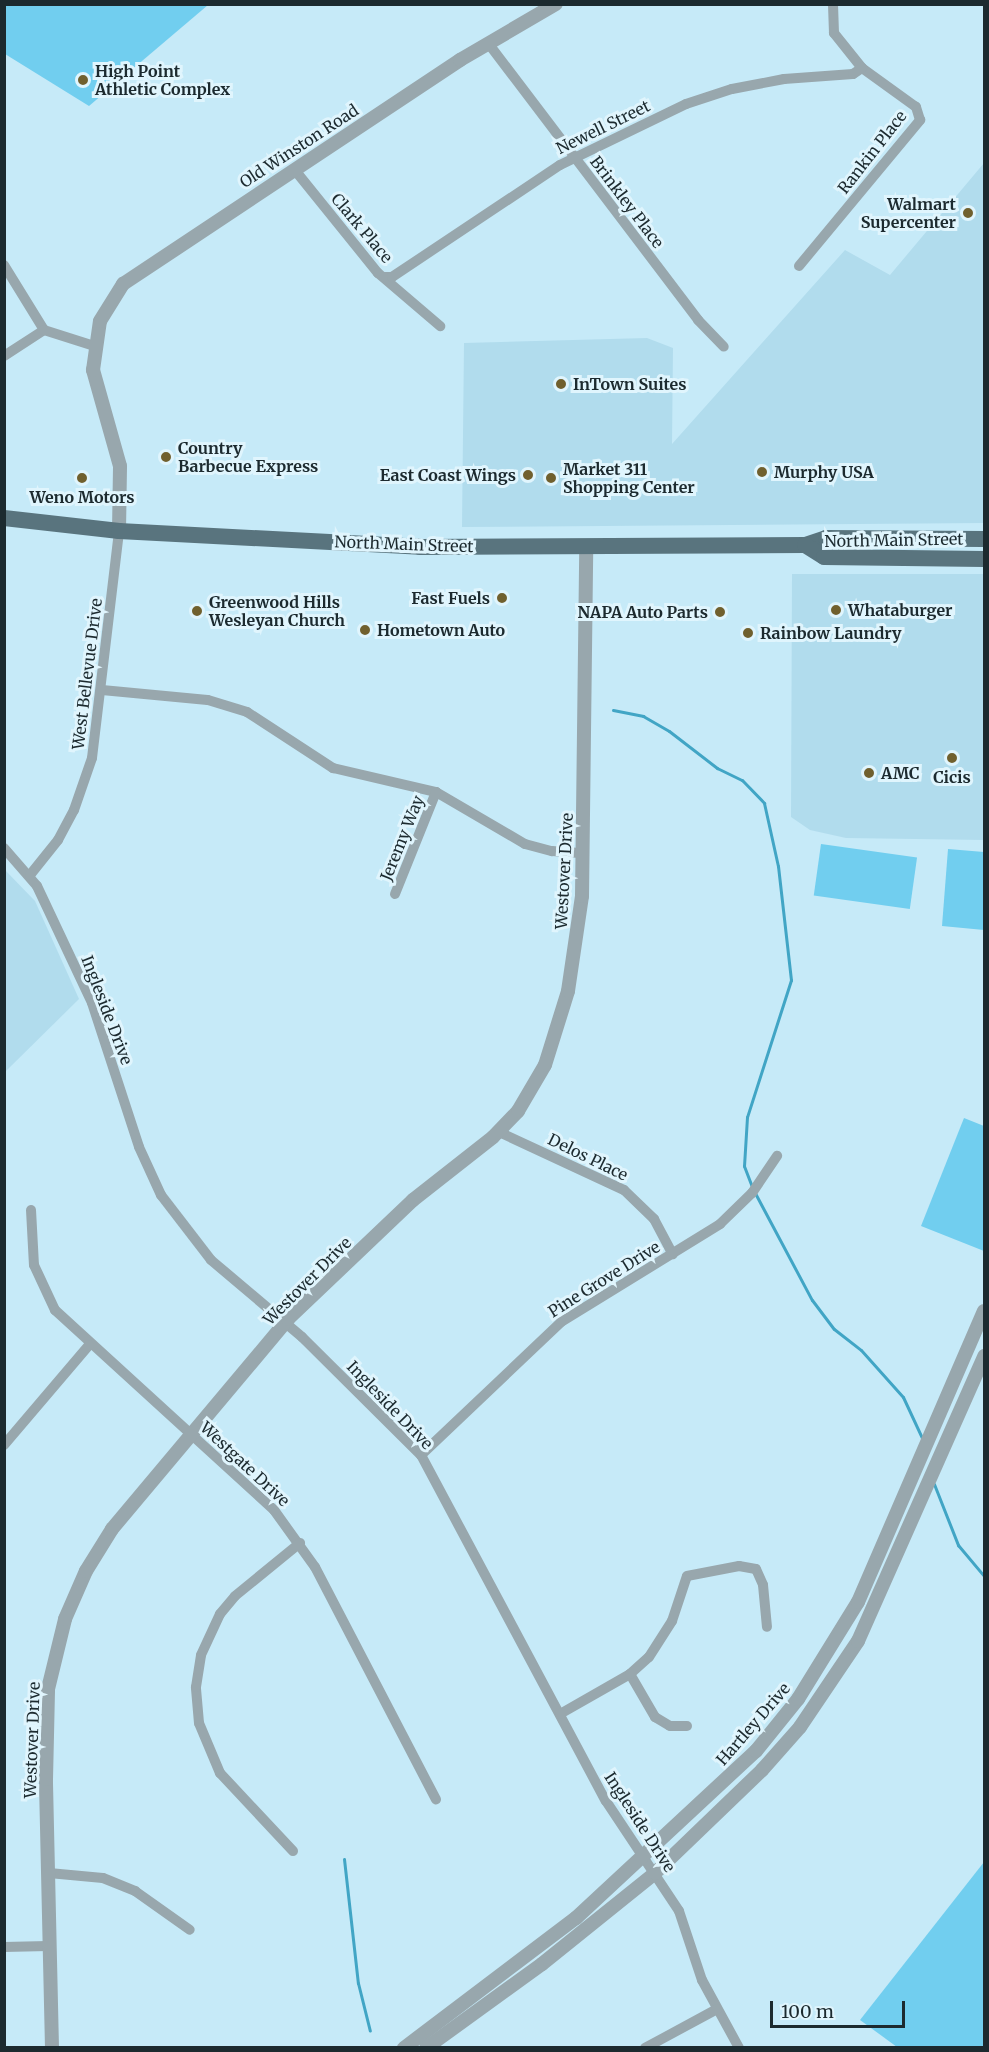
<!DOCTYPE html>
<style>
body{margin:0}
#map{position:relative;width:989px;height:2052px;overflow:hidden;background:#c6eaf8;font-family:Merriweather,serif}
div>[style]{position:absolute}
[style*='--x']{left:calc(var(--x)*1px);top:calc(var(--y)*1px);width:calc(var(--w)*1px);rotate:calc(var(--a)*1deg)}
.built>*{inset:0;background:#b1dced}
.green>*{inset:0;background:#71ceef;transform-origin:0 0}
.stream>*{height:3px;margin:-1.5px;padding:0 1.5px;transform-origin:1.5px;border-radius:1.5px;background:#41a5c5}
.minor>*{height:10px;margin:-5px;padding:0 5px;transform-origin:5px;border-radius:5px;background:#98a7ad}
.tertiary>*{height:14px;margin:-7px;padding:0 7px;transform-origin:7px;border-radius:7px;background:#98a7ad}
.primary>*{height:16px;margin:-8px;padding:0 8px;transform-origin:8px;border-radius:8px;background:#59747e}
.dots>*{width:16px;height:16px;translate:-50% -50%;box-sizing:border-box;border:3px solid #e0f5fd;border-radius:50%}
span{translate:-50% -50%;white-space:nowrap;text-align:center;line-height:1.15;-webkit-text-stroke:6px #e0f5fd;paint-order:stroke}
.poi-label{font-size:16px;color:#1c2a2f;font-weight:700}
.left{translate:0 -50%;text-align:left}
.right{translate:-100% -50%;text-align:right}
.street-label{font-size:16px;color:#1c2a2f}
.frame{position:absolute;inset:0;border:6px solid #1c2a2f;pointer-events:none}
.scale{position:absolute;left:770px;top:2001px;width:135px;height:27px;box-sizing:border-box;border:3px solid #1c2a2f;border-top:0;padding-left:8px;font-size:18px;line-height:21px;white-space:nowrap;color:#1c2a2f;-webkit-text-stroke:4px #e0f5fd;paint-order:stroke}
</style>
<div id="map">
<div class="built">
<div style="clip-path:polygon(984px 163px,984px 523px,462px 527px,464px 343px,647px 338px,673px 348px,672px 444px,845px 250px,890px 275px)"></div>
<div style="clip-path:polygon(792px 574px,984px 574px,984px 840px,846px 838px,810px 830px,791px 817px)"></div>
<div style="clip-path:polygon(5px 870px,35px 901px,79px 999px,5px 1072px)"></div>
</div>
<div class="green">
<div style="clip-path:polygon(4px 5px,5px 4px,208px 5px,89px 106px,5px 54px)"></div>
<div style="left:821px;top:844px;width:97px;height:52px;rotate:8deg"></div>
<div style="clip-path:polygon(948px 849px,984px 852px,984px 930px,942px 926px)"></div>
<div style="clip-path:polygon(964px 1118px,984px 1126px,984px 1251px,921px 1226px)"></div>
<div style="clip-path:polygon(984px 1862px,984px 2047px,897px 2047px,860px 2020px)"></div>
</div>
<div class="stream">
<div style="--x:613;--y:710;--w:31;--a:11"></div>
<div style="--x:643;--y:716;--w:30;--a:30"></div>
<div style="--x:669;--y:731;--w:61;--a:37.6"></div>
<div style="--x:717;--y:768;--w:28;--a:26"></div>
<div style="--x:742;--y:780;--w:32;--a:46"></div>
<div style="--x:764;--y:803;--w:65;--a:77.5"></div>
<div style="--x:778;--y:866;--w:115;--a:83.5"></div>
<div style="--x:791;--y:980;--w:144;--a:107.8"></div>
<div style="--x:747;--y:1117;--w:49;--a:93.5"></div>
<div style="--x:744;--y:1166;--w:22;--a:69"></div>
<div style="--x:755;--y:1193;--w:121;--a:62"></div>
<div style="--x:812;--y:1300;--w:36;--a:53"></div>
<div style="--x:834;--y:1329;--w:34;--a:38"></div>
<div style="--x:861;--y:1350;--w:63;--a:48.2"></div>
<div style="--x:903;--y:1397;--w:47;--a:65.1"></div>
<div style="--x:934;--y:1484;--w:66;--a:68.5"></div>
<div style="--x:958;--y:1545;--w:40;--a:50"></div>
<div style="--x:344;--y:1859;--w:125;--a:83.6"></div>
<div style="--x:358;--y:1983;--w:49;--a:76"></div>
</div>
<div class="minor">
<div style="--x:488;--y:43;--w:348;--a:52.8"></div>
<div style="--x:698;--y:320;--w:37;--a:46"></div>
<div style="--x:294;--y:169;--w:134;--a:51.1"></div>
<div style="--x:378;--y:273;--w:82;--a:40.5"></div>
<div style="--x:4;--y:265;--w:76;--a:58.4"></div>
<div style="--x:799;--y:266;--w:190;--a:-50.3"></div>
<div style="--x:920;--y:120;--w:14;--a:-107"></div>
<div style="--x:916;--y:107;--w:67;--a:-144.2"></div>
<div style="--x:862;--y:68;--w:45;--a:-128.7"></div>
<div style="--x:834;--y:33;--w:29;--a:-92"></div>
<div style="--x:384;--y:277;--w:8;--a:0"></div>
<div style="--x:392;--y:277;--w:202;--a:-33.7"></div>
<div style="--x:560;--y:165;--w:140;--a:-25.8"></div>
<div style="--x:686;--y:104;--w:48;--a:-18.1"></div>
<div style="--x:732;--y:89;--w:53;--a:-10.9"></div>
<div style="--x:784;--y:79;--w:69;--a:-4.1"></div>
<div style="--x:853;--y:74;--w:11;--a:-34"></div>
<div style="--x:4;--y:356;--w:48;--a:-33"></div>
<div style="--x:44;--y:330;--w:52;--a:17.7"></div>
<div style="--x:102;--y:690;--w:106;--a:5.4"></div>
<div style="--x:208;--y:700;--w:41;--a:17.1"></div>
<div style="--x:247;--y:712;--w:103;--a:33.1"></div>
<div style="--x:333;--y:768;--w:106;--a:13.1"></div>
<div style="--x:436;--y:792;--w:103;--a:30.3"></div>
<div style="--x:525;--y:844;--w:28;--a:15"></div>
<div style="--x:552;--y:851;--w:31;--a:4"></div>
<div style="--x:4;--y:848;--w:50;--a:49"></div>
<div style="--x:37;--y:886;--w:129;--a:64.8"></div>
<div style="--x:92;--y:1003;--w:151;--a:71.9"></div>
<div style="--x:139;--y:1147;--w:53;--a:65.4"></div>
<div style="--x:161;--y:1195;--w:82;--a:52.4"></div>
<div style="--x:211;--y:1260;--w:119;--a:40.2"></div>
<div style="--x:302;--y:1337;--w:168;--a:44.8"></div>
<div style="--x:421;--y:1455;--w:392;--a:61.9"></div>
<div style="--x:606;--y:1801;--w:132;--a:56.4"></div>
<div style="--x:679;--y:1911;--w:73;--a:71.6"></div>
<div style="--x:702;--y:1980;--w:77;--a:61.4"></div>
<div style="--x:30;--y:875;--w:45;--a:-51.3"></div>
<div style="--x:58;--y:840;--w:34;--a:-62"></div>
<div style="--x:74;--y:810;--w:55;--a:-70.9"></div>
<div style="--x:92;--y:758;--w:229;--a:-83.2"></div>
<div style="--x:395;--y:894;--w:110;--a:-68.1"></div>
<div style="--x:499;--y:1132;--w:138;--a:24.9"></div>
<div style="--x:624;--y:1190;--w:42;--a:44"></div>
<div style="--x:654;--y:1219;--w:40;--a:62"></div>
<div style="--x:31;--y:1210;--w:55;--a:86.9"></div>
<div style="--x:34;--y:1265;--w:50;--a:65"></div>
<div style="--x:55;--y:1310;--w:297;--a:42.4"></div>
<div style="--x:274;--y:1510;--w:70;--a:54.3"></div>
<div style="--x:315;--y:1567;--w:262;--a:62.5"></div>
<div style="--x:4;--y:1445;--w:131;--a:-49.6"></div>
<div style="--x:421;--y:1455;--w:193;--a:-43.5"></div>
<div style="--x:561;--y:1322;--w:187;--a:-31.6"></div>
<div style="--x:720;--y:1224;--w:45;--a:-44.1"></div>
<div style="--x:752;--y:1193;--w:45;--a:-56"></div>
<div style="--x:630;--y:1674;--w:50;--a:59.8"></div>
<div style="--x:655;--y:1717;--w:17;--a:31"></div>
<div style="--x:670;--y:1726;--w:17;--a:0"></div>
<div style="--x:560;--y:1714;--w:81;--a:-29.7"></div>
<div style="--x:630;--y:1674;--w:25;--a:-42"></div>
<div style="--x:649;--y:1657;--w:43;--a:-57.4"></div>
<div style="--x:672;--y:1621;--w:47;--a:-71.6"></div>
<div style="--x:687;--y:1576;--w:53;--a:-10.9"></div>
<div style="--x:739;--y:1566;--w:17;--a:10"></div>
<div style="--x:756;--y:1569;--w:17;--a:66"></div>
<div style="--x:763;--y:1585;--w:42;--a:84.6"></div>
<div style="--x:293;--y:1851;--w:107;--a:-133.1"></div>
<div style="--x:220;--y:1773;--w:54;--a:-112.8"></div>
<div style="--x:199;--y:1723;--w:36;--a:-95"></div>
<div style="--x:196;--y:1687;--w:32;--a:-81"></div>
<div style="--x:201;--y:1655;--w:45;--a:-65.1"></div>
<div style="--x:220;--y:1614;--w:23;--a:-50"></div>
<div style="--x:235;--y:1596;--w:84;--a:-39.2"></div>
<div style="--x:49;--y:1873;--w:54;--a:5.3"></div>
<div style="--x:103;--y:1878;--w:35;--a:22"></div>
<div style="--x:135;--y:1891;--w:67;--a:35.3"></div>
<div style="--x:4;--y:1947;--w:44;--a:-1.3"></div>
<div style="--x:645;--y:2048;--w:82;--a:-28.4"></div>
</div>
<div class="tertiary">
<div style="--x:119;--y:531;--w:65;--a:-89.1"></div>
<div style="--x:120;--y:466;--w:100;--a:-105.7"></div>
<div style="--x:93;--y:370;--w:49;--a:-81.9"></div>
<div style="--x:100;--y:321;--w:44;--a:-58.1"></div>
<div style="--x:123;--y:284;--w:405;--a:-33.6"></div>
<div style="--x:460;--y:60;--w:111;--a:-30.3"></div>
<div style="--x:52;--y:2048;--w:269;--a:-91.3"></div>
<div style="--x:46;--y:1779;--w:90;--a:-88.7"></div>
<div style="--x:48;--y:1689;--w:72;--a:-76.3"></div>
<div style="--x:65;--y:1619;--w:52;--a:-66.4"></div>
<div style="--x:86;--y:1571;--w:49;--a:-58.2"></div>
<div style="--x:112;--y:1529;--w:274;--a:-50"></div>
<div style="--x:288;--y:1319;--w:173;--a:-43.6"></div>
<div style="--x:413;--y:1200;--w:102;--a:-38.2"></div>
<div style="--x:493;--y:1137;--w:36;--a:-46"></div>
<div style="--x:518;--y:1111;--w:53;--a:-59.6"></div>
<div style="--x:545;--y:1065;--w:77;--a:-72.7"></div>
<div style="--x:568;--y:991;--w:96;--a:-81.6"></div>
<div style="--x:582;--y:896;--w:349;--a:-89.3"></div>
<div style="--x:404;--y:2048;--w:216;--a:-37.1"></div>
<div style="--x:576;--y:1918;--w:246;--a:-42.9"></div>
<div style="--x:756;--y:1751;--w:67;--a:-51.1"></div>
<div style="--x:798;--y:1699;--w:114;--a:-58.3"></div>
<div style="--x:858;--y:1602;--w:317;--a:-66.6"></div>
<div style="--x:426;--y:2048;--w:143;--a:-35.9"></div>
<div style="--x:542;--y:1964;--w:145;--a:-38.8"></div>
<div style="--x:655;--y:1873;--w:149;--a:-43.9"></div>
<div style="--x:762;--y:1770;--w:57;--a:-48.5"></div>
<div style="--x:800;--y:1727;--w:104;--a:-56"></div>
<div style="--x:858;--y:1641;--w:312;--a:-66.1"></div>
</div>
<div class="primary">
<div style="--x:4;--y:518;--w:116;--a:6.4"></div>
<div style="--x:119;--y:531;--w:301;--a:3"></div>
<div style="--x:420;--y:547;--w:385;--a:-0.3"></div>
<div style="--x:805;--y:545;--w:22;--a:-18"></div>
<div style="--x:826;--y:538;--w:158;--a:0.4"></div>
<div style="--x:805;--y:545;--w:22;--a:32"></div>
<div style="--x:824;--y:557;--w:160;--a:0.7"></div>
</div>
<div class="dots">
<div style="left:83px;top:80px;background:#70602e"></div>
<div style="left:968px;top:213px;background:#70602e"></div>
<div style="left:561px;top:384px;background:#70602e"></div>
<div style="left:166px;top:457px;background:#70602e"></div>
<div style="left:762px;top:472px;background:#70602e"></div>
<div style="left:528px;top:475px;background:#70602e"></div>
<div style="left:82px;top:478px;background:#70602e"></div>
<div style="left:551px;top:478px;background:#70602e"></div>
<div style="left:502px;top:598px;background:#70602e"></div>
<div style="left:836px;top:610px;background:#70602e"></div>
<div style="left:197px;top:611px;background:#70602e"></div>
<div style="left:720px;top:612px;background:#70602e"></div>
<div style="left:365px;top:630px;background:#70602e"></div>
<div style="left:748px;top:633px;background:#70602e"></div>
<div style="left:952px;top:758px;background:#70602e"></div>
<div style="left:869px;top:773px;background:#70602e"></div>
</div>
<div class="poi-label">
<span class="left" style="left:95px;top:80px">High Point<br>Athletic Complex</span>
<span class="right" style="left:956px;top:213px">Walmart<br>Supercenter</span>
<span class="left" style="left:573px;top:384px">InTown Suites</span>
<span class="left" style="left:178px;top:457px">Country<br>Barbecue Express</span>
<span class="left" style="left:563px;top:478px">Market 311<br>Shopping Center</span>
<span class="left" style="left:774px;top:472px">Murphy USA</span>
<span class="right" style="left:516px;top:475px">East Coast Wings</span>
<span style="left:82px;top:497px">Weno Motors</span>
<span class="right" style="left:490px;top:598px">Fast Fuels</span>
<span class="left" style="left:209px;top:611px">Greenwood Hills<br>Wesleyan Church</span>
<span class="left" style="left:848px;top:610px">Whataburger</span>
<span class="right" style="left:708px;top:612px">NAPA Auto Parts</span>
<span class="left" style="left:377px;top:630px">Hometown Auto</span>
<span class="left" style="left:760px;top:633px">Rainbow Laundry</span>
<span class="left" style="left:881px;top:773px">AMC</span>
<span style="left:952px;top:777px">Cicis</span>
</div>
<div class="street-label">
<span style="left:603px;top:127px;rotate:-26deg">Newell Street</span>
<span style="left:299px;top:146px;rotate:-33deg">Old Winston Road</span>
<span style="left:872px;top:152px;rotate:-52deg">Rankin Place</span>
<span style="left:627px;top:202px;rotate:53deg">Brinkley Place</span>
<span style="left:362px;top:228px;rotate:50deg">Clark Place</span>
<span style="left:894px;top:540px;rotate:-1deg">North Main Street</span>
<span style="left:404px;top:544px;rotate:2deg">North Main Street</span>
<span style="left:87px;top:674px;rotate:-83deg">West Bellevue Drive</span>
<span style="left:402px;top:838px;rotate:-68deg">Jeremy Way</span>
<span style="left:564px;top:871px;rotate:-87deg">Westover Drive</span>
<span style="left:107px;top:1010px;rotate:69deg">Ingleside Drive</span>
<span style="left:588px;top:1157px;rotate:26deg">Delos Place</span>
<span style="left:604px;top:1279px;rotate:-32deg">Pine Grove Drive</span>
<span style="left:307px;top:1281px;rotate:-45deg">Westover Drive</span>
<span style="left:390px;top:1405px;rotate:46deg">Ingleside Drive</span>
<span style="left:245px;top:1464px;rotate:43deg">Westgate Drive</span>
<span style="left:753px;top:1724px;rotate:-49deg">Hartley Drive</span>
<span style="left:32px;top:1740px;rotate:-88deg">Westover Drive</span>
<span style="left:640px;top:1822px;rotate:57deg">Ingleside Drive</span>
</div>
<div class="frame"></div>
<div class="scale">100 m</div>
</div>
